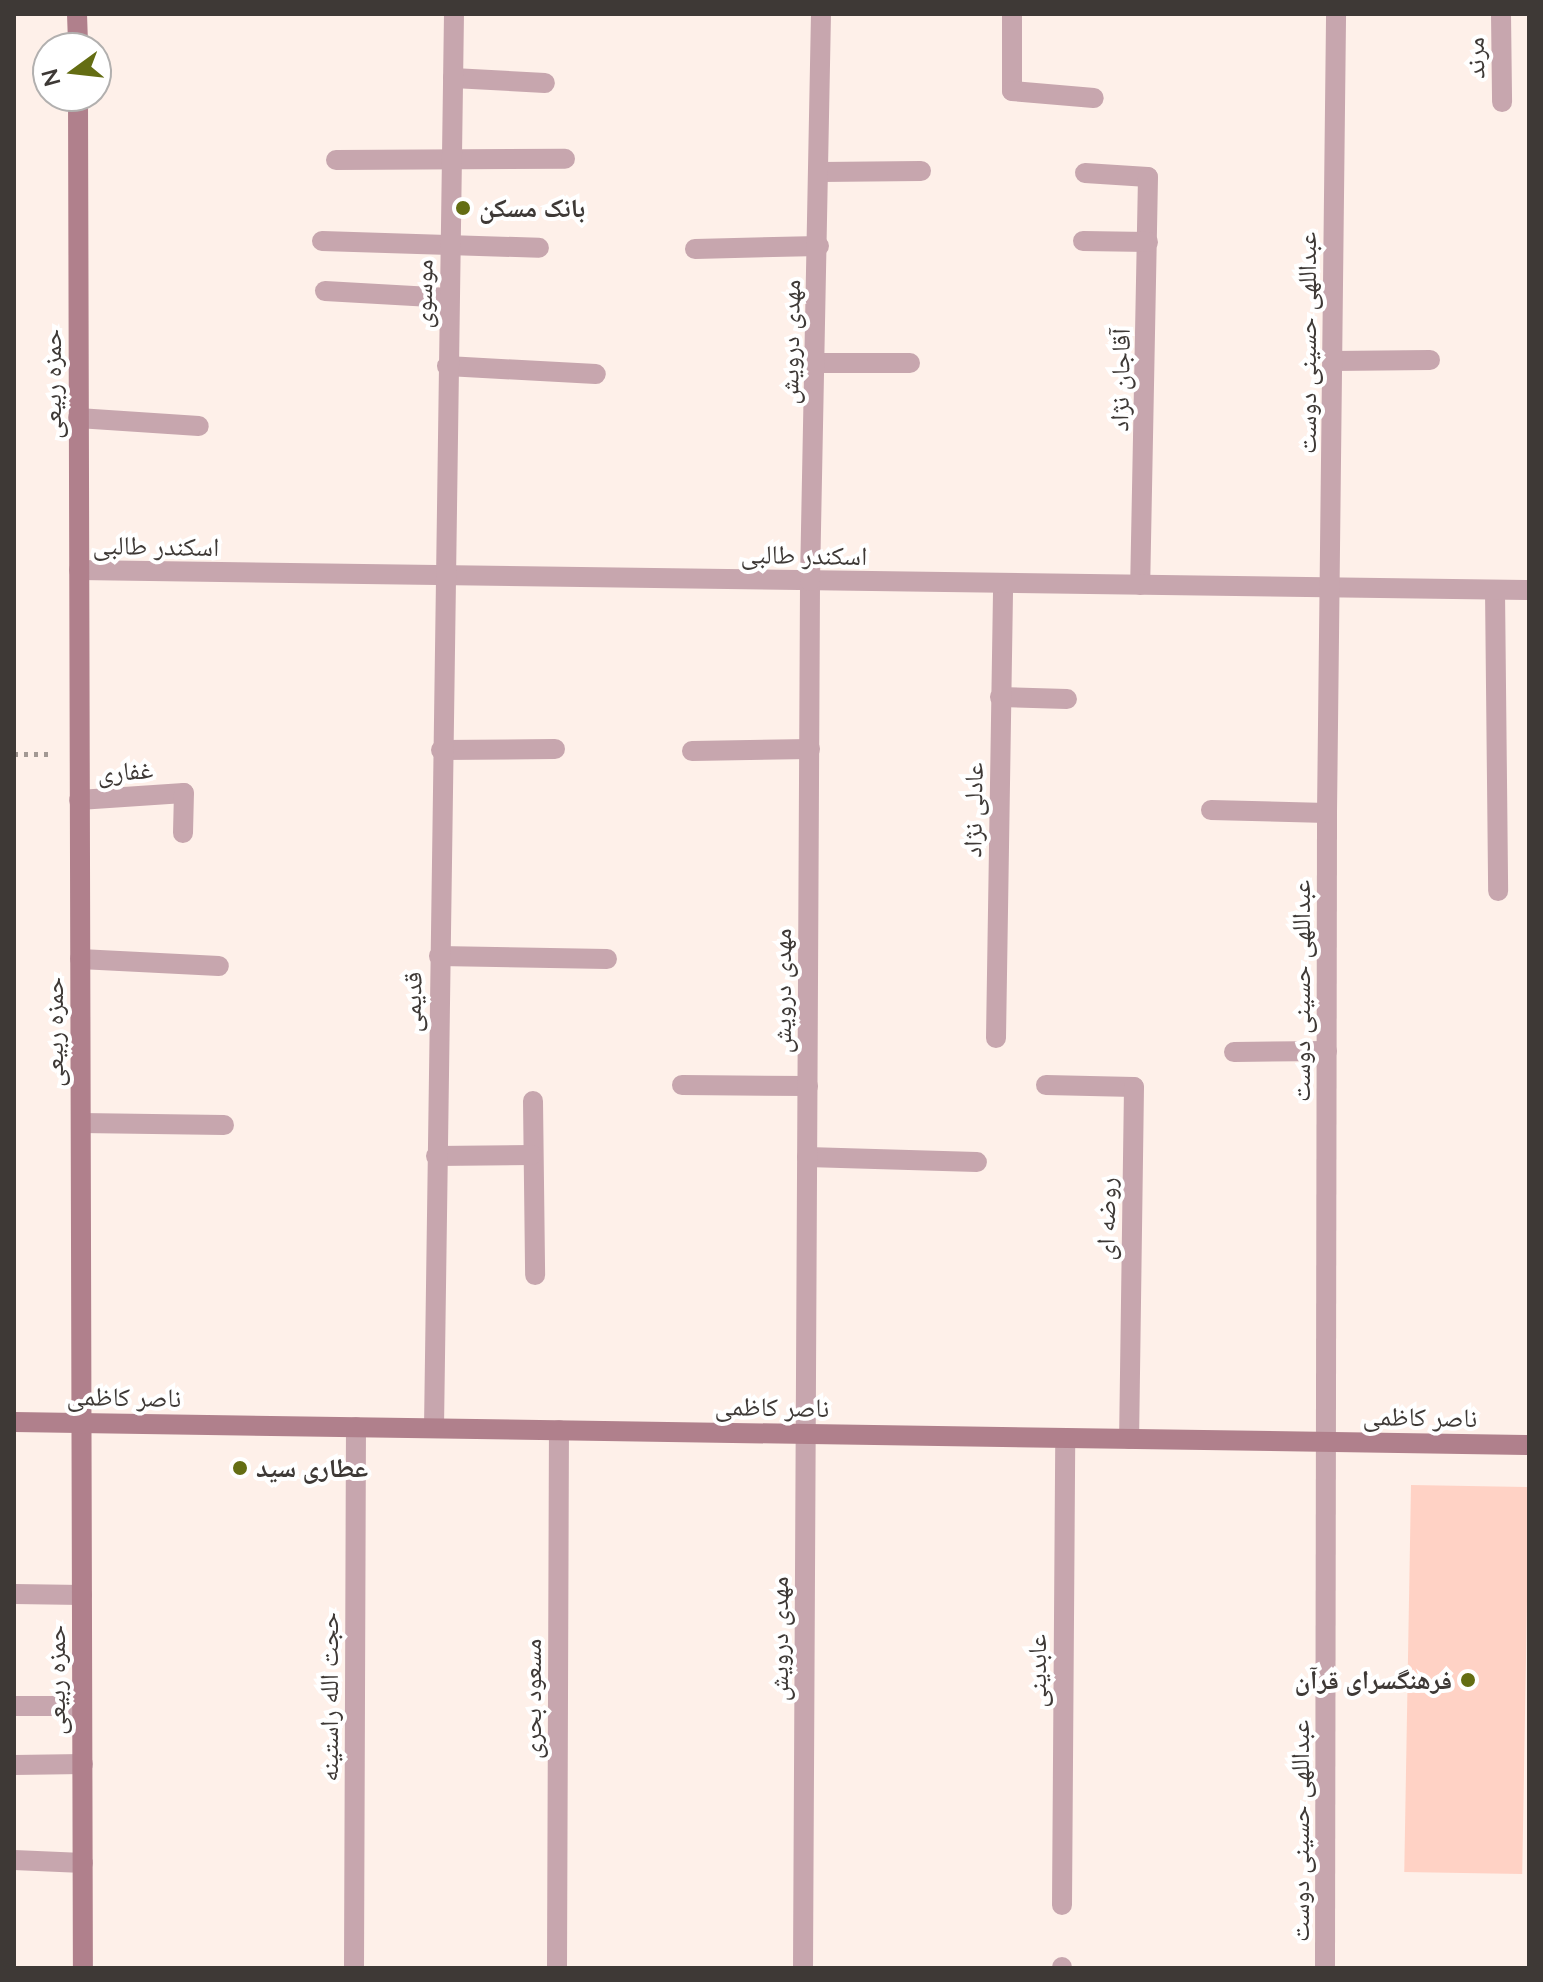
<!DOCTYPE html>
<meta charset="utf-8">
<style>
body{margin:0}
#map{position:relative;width:1543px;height:1982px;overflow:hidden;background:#fef0e9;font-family:Lato,"Noto Naskh Arabic",sans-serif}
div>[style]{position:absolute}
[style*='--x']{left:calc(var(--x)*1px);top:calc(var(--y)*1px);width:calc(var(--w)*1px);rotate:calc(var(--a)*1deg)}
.building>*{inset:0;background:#ffd2c5;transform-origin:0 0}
.path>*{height:5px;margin-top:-2.5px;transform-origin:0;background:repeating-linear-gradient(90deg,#a29893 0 4px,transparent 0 10px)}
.lane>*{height:20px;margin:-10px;padding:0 10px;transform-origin:10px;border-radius:10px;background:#c7a6ae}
.street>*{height:20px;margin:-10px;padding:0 10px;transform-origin:10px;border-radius:10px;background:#c7a6ae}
.secondary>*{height:20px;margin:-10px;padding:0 10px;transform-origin:10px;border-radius:10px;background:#b0808c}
.dots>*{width:22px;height:22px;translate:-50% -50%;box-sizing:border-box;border:4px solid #fff;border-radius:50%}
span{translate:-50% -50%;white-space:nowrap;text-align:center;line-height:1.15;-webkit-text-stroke:8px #fff;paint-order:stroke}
.street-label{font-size:26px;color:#3e3936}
.poi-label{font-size:26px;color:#3e3936;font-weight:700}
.left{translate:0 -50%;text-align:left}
.right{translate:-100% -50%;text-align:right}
.frame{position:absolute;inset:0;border:16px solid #3e3936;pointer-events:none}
.north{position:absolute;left:32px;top:32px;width:80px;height:80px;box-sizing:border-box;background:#fff;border:2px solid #b2b0af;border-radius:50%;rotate:255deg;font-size:22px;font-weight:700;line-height:32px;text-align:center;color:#3e3936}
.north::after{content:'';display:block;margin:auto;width:28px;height:36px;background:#646d13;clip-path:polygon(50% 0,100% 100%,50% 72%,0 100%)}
</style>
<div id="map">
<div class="building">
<div style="left:1411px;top:1485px;width:118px;height:387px;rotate:1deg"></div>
</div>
<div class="path">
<div style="--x:14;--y:754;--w:35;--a:0"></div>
</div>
<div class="lane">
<div style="--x:1012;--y:14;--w:77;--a:90"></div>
<div style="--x:1012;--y:91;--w:82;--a:4.9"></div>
<div style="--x:453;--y:78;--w:92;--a:3.1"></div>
<div style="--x:336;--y:160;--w:229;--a:-0.3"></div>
<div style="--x:821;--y:172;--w:100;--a:-0.6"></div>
<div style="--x:1085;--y:173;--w:63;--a:3.6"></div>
<div style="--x:1148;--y:177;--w:408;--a:91.1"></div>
<div style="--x:322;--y:241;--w:217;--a:1.8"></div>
<div style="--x:1083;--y:241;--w:65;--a:0.9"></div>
<div style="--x:695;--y:249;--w:124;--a:-1.4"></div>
<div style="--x:325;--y:291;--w:124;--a:3.2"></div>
<div style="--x:1333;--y:361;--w:97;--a:-0.6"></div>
<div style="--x:816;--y:363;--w:94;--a:0"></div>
<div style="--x:447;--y:366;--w:149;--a:3.1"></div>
<div style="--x:78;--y:418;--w:121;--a:3.8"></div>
<div style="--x:1495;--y:590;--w:301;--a:89.4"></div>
<div style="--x:1000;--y:697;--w:67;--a:1.7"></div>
<div style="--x:441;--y:750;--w:114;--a:-0.5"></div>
<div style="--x:692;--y:751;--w:118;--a:-1"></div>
<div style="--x:79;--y:800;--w:105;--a:-3.8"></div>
<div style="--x:1211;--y:810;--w:116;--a:1.5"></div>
<div style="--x:439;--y:956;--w:168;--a:1"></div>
<div style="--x:80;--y:959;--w:139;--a:2.9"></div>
<div style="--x:996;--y:1038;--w:454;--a:-89.1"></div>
<div style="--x:1234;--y:1052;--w:93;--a:-0.6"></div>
<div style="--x:682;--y:1085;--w:126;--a:0.5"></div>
<div style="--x:1046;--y:1085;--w:88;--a:1.3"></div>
<div style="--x:1134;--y:1087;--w:352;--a:90.8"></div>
<div style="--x:533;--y:1101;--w:174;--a:89.3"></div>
<div style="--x:81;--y:1123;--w:143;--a:0.8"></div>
<div style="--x:436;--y:1156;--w:96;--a:-0.6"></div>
<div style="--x:807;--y:1157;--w:170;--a:1.7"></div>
<div style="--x:14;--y:1594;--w:68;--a:0.8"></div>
<div style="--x:14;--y:1706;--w:68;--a:0"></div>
<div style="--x:14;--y:1765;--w:69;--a:-0.8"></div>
<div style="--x:14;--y:1860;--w:69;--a:2.5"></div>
</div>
<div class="street">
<div style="--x:1501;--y:14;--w:88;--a:89.3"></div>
<div style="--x:79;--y:570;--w:1450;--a:0.79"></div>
<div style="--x:183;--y:833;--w:40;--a:-88.6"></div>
<div style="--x:434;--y:1428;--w:1414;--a:-89.19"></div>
<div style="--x:1062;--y:1905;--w:467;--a:-89.6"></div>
<div style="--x:354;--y:1968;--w:541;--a:-89.79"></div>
<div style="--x:557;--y:1968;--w:538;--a:-89.79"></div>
<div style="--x:803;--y:1968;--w:1387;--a:-89.71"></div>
<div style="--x:810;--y:581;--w:567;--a:-88.89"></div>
<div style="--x:1062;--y:1968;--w:1;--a:-90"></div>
<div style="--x:1325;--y:1968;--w:1155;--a:-89.9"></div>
<div style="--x:1327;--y:813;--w:799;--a:-89.35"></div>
</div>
<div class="secondary">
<div style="--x:77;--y:14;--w:34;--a:88"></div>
<div style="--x:78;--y:96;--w:1872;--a:89.85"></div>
<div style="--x:14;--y:1422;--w:1515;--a:0.87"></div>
</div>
<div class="dots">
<div style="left:463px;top:208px;background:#646d13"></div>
<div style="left:240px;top:1468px;background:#646d13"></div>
<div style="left:1468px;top:1680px;background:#646d13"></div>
</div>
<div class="street-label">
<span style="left:1475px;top:58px;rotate:-91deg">مرند</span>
<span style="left:423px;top:294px;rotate:-89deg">موسوی</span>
<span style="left:790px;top:342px;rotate:-89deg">مهدی درویش</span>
<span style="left:1307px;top:343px;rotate:-90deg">عبداللهی حسینی دوست</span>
<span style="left:1120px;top:380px;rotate:-89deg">آقاجان نژاد</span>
<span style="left:52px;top:384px;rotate:-90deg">حمزه ربیعی</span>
<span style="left:156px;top:546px;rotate:1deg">اسکندر طالبی</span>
<span style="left:804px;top:555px;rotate:1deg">اسکندر طالبی</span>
<span style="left:125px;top:771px;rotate:-4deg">غفاری</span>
<span style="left:973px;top:810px;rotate:-89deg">عادلی نژاد</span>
<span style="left:782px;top:991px;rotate:-90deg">مهدی درویش</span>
<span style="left:1301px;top:991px;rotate:-90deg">عبداللهی حسینی دوست</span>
<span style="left:412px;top:1002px;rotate:-89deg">قدیمی</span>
<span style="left:54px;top:1032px;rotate:-90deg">حمزه ربیعی</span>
<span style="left:1106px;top:1219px;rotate:-89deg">روضه ای</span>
<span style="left:124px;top:1397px;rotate:1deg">ناصر کاظمی</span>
<span style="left:772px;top:1407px;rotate:1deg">ناصر کاظمی</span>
<span style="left:1420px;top:1417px;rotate:1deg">ناصر کاظمی</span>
<span style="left:779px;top:1639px;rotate:-90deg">مهدی درویش</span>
<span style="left:1037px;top:1671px;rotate:-90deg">عابدینی</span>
<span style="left:56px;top:1680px;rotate:-90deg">حمزه ربیعی</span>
<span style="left:329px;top:1697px;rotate:-90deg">حجت الله راستینه</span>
<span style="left:532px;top:1699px;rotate:-90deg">مسعود بحری</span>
<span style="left:1300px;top:1831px;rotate:-90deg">عبداللهی حسینی دوست</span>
</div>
<div class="poi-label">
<span class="left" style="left:479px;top:208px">بانک مسکن</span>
<span class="left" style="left:256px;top:1468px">عطاری سید</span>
<span class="right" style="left:1452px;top:1680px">فرهنگسرای قرآن</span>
</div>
<div class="frame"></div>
<div class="north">N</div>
</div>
